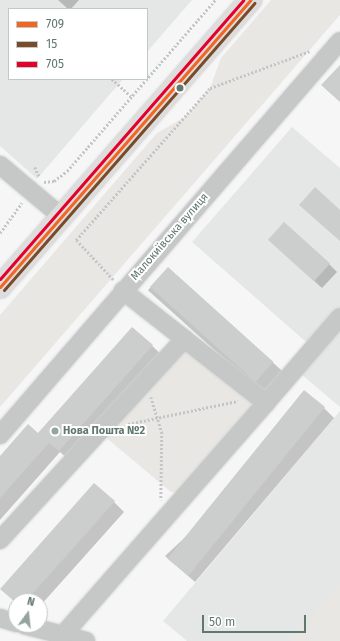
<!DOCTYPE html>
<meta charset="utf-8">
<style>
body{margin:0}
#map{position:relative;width:340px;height:641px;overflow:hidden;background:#f6f6f6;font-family:"Fira Sans",sans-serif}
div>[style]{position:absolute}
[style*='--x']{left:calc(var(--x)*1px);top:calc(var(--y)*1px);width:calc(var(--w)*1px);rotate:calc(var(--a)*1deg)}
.built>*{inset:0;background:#e5e6e6}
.green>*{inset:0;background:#e8e7e3}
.shadow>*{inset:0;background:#0003;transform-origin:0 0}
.building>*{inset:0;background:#cbcecd;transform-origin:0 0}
.path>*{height:2.5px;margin-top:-1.25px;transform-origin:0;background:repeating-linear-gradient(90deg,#c3c6c5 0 2px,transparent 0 4px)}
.roads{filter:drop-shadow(0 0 1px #d0d2d1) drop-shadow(0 0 1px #d0d2d1)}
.minor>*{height:18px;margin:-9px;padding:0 9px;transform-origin:9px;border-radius:9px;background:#c6c7c7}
.major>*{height:22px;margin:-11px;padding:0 11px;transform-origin:11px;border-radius:11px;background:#dcdddc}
.bus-1>*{height:3px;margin:-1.5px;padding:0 1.5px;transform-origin:1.5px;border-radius:1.5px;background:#f26522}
.bus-2>*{height:3px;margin:-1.5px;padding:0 1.5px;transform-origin:1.5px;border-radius:1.5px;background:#7a4b2a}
.bus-3>*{height:3px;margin:-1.5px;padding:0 1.5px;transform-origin:1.5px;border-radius:1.5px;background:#e4002b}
.dots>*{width:11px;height:11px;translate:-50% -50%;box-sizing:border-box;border:2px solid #fff;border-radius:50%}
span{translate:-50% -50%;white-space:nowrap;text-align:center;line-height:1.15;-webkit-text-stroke:4px #fff;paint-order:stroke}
.street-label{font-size:11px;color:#607870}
.poi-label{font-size:11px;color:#607870;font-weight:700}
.left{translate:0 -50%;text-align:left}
.legend{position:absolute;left:8px;top:8px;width:140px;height:72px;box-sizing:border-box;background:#fff;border:1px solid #bfc9c6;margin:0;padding:5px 7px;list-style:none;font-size:12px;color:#607870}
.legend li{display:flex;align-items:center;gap:8px;height:20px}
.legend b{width:20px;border:1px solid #bfc9c6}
.north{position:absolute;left:8px;top:593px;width:40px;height:40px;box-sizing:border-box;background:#fff;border:1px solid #bfc9c6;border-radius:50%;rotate:15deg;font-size:11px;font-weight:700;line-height:16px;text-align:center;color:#607870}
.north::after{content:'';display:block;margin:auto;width:14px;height:18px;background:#94a49f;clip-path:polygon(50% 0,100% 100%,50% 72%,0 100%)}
.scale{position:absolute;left:202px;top:615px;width:104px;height:18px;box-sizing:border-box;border:2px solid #607870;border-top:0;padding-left:5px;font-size:12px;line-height:14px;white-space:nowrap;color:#607870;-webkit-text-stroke:3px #fff;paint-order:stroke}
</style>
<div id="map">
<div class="built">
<div style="clip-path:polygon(0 0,192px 0,147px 52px,147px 9px,9px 9px,9px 79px,123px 79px,37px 179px,0 146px)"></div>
<div style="clip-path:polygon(292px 127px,340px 168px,340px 407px,295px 369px,313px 348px,192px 242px)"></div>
<div style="clip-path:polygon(340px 411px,340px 641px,187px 641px,163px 621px)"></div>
</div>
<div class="green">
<div style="clip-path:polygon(271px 0,340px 0,340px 15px,0 407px,0 315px,157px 133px,185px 117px,210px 88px,221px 58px)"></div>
<div style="clip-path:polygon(182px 347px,249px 396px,253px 407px,180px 493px,171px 492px,103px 435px)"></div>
<div style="clip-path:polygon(340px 581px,340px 641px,290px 641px,291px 640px)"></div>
</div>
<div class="shadow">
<div style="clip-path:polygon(58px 0,79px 0,71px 9px,68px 9px)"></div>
<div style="clip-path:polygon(269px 240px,329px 264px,337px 272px,322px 288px)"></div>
<div style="left:168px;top:268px;width:156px;height:30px;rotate:42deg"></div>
<div style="clip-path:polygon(133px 328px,163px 356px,70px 461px,60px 452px,0 520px,0 458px,38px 434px)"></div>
<div style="clip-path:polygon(324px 408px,334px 418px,195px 582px,165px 556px)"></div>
<div style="clip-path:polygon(114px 502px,124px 512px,40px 606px,40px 601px,16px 601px,16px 603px,2px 589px)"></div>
</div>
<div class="building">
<div style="clip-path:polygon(340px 65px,340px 102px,321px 85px)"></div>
<div style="clip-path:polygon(315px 187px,340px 210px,340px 241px,299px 205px)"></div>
<div style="left:284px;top:222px;width:62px;height:24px;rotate:42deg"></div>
<div style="left:168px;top:267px;width:142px;height:27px;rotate:42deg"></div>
<div style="clip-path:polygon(132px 327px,153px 345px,59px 451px,49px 443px,0 498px,0 456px,28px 424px,38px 433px)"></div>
<div style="left:304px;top:390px;width:27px;height:217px;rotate:39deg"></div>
<div style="clip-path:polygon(94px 483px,115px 501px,26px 601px,14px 601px,0 589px)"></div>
</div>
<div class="path">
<div style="--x:112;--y:79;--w:27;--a:42"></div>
<div style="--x:35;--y:167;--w:10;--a:66"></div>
<div style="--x:44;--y:182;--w:10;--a:-6"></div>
<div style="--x:54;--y:181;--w:16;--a:-38"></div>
<div style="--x:67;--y:171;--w:226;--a:-49.1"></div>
<div style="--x:0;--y:233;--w:37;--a:-54"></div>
<div style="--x:113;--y:280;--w:54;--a:-132.8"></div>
<div style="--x:76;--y:240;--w:203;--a:-48.6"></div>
<div style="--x:210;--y:88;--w:107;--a:-20.3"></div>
<div style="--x:151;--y:397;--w:37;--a:73"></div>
<div style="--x:162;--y:432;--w:68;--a:90.8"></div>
<div style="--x:128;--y:424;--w:112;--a:-11.8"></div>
</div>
<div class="roads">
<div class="minor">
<div style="--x:0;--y:165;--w:81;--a:40"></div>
<div style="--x:266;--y:403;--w:113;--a:-49.3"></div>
<div style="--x:0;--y:435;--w:520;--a:-49.21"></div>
<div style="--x:0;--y:540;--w:273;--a:-47.5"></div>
<div style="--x:0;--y:618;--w:17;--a:17"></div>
<div style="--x:24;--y:625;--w:64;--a:14.5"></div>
<div style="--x:62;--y:636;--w:310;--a:-48.8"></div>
<div style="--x:266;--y:403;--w:182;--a:-141.9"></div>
</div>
<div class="major">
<div style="--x:0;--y:287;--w:381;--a:-48.9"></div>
</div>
</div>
<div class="bus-1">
<div style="--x:0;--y:287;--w:381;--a:-48.9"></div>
</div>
<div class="bus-2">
<div style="--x:4;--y:290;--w:381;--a:-48.9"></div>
</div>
<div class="bus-3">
<div style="--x:0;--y:279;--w:370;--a:-48.9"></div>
</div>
<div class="dots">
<div style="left:180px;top:88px;background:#607870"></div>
<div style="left:55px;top:431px;background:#94a49f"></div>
</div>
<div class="street-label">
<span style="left:170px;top:237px;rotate:-49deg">Малокиївська вулиця</span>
</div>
<div class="poi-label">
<span class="left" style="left:63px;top:431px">Нова Пошта №2</span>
</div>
<ul class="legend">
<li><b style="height:5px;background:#f26522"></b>709</li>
<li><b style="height:5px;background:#7a4b2a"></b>15</li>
<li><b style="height:5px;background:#e4002b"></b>705</li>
</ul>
<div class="north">N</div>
<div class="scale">50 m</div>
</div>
